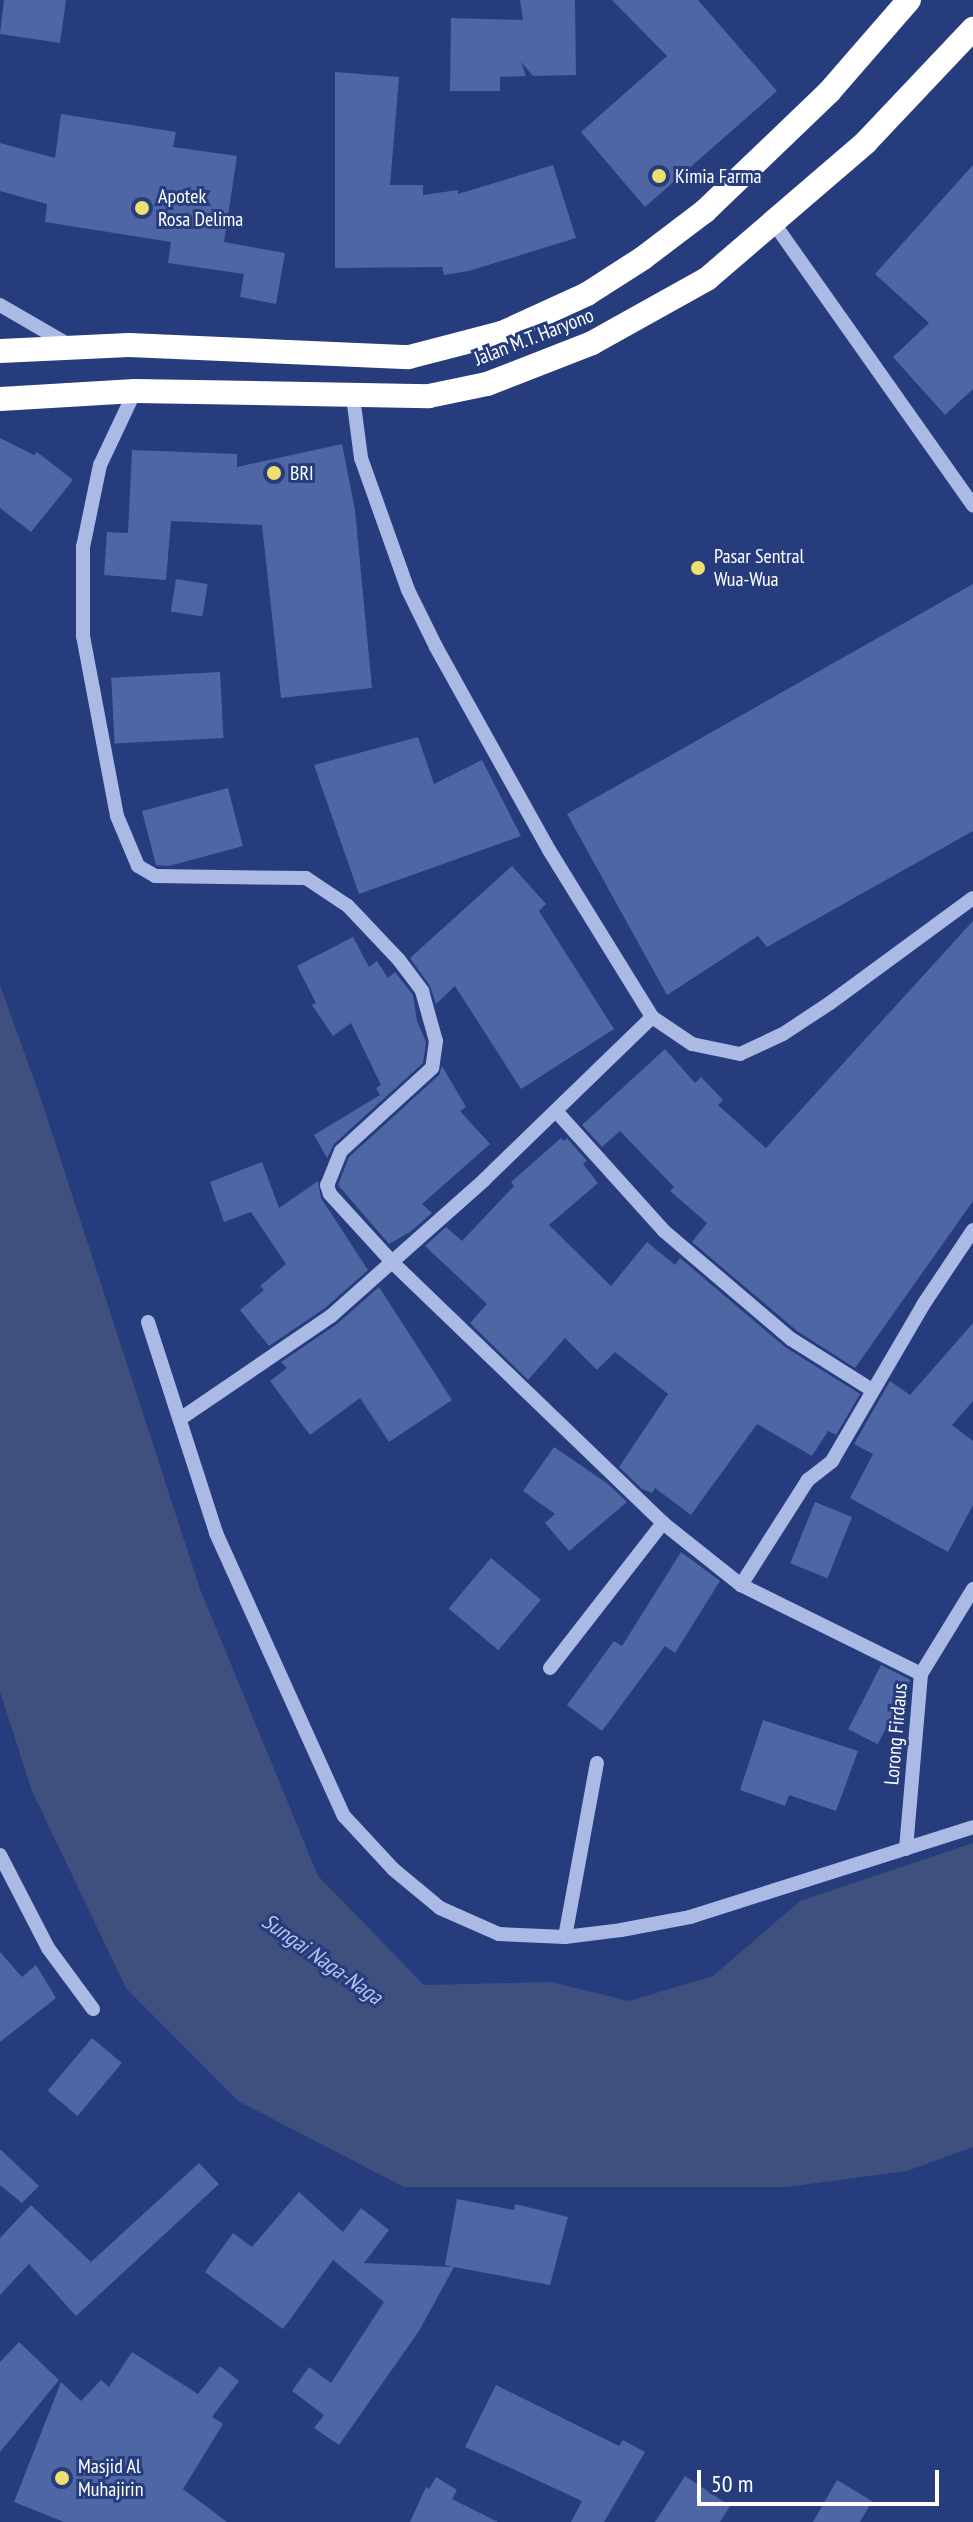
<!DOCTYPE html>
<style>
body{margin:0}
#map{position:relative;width:973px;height:2522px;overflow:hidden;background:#263c7c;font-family:"PT Sans Narrow",sans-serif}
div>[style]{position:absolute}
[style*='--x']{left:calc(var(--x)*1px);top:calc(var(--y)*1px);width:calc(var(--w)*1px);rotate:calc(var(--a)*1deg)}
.water>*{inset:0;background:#3f507f}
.building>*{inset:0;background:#4e66a4;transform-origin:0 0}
.minor>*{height:14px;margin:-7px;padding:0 7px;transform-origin:7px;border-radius:7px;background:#aabae4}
.highway>*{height:24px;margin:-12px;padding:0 12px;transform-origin:12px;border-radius:12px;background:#fff}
.dots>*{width:22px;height:22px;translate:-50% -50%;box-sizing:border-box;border:4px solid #263c7c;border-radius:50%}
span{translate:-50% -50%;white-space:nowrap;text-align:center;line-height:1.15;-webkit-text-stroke:6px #263c7c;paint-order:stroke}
.poi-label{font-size:20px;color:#fff}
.left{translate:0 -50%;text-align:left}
.street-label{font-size:20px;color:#fff}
.water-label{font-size:22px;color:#b6c5ec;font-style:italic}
.scale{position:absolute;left:697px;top:2470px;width:242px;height:36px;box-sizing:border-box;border:4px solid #fff;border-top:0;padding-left:10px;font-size:24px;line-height:28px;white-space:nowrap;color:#fff;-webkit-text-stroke:6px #263c7c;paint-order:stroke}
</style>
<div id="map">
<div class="water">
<div style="clip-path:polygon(0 985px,41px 1099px,200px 1589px,318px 1876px,424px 1985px,551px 1982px,629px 2001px,713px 1976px,800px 1901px,973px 1843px,973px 2147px,907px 2171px,787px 2187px,404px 2187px,238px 2101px,126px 1988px,32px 1791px,0 1692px)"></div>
</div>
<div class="building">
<div style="clip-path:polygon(4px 0,66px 0,60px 43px,0 34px)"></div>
<div style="clip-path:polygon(520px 0,575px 0,576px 75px,533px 76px,521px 62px,526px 76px,500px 77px,500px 91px,450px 91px,451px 18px,523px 20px)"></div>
<div style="clip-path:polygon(612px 0,698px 0,777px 91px,645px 207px,581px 132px,667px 56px)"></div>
<div style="clip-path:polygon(335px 72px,399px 77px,390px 185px,423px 185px,423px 195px,458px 190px,458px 194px,553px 165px,576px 238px,469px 271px,444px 275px,442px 267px,335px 268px)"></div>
<div style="clip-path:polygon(61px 114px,176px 132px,173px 147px,237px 156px,224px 242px,285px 253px,276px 304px,240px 297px,244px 274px,168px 263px,171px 242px,45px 222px,47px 204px,0 191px,0 143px,55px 158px)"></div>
<div style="clip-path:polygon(973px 165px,973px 389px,945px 415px,893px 357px,929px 323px,875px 274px)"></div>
<div style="clip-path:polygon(0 438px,34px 455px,37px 452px,73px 480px,31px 532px,0 508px)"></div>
<div style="clip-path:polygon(342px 444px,355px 510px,372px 688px,281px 698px,262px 525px,171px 521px,166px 580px,104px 575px,107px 532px,128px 533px,132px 450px,237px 454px,237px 467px)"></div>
<div style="left:176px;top:579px;width:32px;height:33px;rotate:9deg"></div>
<div style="clip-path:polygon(973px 584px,973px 831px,767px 947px,758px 936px,667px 995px,567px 814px)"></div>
<div style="left:220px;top:672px;width:66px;height:109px;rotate:87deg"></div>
<div style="clip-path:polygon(418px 737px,434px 784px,482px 760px,521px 836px,359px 894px,314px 765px)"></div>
<div style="clip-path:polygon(228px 788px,243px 846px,169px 866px,156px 865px,142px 811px)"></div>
<div style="clip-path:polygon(512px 866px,546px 904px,539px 911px,614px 1029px,521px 1089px,455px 986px,436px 1004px,430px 986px,410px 958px)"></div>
<div style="clip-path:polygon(973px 921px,973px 1201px,855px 1368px,797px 1331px,692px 1242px,707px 1223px,670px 1191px,674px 1187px,620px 1131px,602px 1147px,582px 1125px,665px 1049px,695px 1083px,701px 1077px,723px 1100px,718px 1105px,766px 1148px)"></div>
<div style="clip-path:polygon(353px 937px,369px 967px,377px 961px,388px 978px,395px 972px,413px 995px,417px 1021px,426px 1042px,423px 1063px,334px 1144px,327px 1158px,314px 1135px,380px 1095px,376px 1088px,381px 1085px,351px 1023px,333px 1036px,312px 1005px,316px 1003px,297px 966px)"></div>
<div style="clip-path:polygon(442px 1066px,466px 1107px,460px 1111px,490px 1144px,422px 1204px,432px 1213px,410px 1232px,389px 1244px,338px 1185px,349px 1157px,439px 1075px)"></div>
<div style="clip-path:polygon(561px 1138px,564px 1141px,567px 1138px,587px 1161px,583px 1164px,598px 1183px,549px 1225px,611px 1286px,647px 1242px,675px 1265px,680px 1258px,785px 1347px,860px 1394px,836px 1435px,828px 1431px,812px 1456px,757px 1424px,691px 1515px,655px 1488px,652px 1493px,642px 1489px,619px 1467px,668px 1394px,615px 1352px,597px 1370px,565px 1338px,528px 1380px,470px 1323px,487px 1304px,425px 1246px,446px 1227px,462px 1241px,514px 1186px,511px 1182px)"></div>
<div style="clip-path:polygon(262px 1162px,279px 1208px,318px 1181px,321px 1198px,368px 1270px,325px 1308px,269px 1346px,240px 1310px,264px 1290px,260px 1286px,286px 1264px,251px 1212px,224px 1222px,210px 1182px)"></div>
<div style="clip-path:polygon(379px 1287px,452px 1400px,389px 1442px,360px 1398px,310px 1435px,270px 1381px,287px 1368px,281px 1362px,337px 1324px)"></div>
<div style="clip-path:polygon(973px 1323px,973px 1401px,952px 1425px,973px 1441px,973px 1505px,948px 1552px,850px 1498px,873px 1454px,854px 1444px,890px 1381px,910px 1395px)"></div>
<div style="clip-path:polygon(554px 1447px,608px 1484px,627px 1502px,569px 1551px,545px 1523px,555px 1514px,523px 1491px)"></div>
<div style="left:815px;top:1502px;width:40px;height:66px;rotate:22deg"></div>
<div style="clip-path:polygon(681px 1552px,720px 1581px,675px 1653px,665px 1646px,602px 1731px,567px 1705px,614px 1641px,622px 1646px)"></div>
<div style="left:491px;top:1558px;width:65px;height:66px;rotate:40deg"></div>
<div style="left:881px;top:1665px;width:33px;height:72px;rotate:27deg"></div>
<div style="clip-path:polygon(763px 1720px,858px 1751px,836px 1811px,789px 1795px,785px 1806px,740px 1790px)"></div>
<div style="clip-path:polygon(0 1952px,22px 1977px,36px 1965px,56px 1998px,0 2042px)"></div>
<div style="left:92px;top:2038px;width:39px;height:69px;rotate:40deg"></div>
<div style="clip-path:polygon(0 2149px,39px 2186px,22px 2203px,0 2185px)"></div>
<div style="clip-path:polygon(199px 2163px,219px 2184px,76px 2316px,29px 2264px,0 2295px,0 2238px,31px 2205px,91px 2262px)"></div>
<div style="clip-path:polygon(299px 2192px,343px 2232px,361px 2208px,389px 2230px,364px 2263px,453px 2267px,445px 2265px,457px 2199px,514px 2210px,515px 2204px,568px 2217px,550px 2285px,454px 2267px,419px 2331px,339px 2445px,314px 2428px,324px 2415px,292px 2391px,309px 2367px,331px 2383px,384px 2302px,333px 2260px,283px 2329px,205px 2272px,233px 2233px,252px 2247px)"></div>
<div style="clip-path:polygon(19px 2342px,59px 2380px,0 2452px,0 2362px)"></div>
<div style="clip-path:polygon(132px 2352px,198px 2394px,220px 2366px,239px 2381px,212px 2417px,223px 2424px,183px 2489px,227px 2522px,64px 2522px,14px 2502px,61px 2382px,81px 2401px,101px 2380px,109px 2387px)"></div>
<div style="clip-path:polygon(496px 2385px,619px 2446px,623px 2440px,645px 2452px,604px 2522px,571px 2522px,582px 2501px,465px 2447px)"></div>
<div style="clip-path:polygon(685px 2476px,730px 2506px,720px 2522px,655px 2522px)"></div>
<div style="clip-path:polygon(436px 2477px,457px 2490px,452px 2499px,498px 2522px,410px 2522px,426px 2487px,429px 2489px)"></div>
<div style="clip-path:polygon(837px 2480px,872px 2501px,860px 2522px,813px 2522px)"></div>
</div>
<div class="minor">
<div style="--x:773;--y:222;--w:347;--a:54.8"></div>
<div style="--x:0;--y:305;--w:80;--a:30.1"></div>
<div style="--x:135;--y:391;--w:82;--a:115.3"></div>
<div style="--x:100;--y:465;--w:84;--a:101.7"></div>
<div style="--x:83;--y:547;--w:89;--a:90"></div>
<div style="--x:83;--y:636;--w:183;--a:79.3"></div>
<div style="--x:117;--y:816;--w:54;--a:67.2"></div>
<div style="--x:138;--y:866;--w:20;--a:30"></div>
<div style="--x:155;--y:876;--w:151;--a:0.8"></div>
<div style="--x:306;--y:878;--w:50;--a:33.7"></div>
<div style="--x:348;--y:906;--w:74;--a:46.6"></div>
<div style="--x:399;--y:960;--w:39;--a:53"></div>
<div style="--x:422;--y:991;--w:52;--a:74.4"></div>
<div style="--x:436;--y:1041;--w:27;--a:98"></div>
<div style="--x:432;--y:1068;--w:123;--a:137.6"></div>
<div style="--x:341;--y:1151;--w:37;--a:112"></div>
<div style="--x:327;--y:1185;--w:9;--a:72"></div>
<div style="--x:330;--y:1194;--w:93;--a:47.6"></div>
<div style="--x:393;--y:1263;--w:375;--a:43.9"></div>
<div style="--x:663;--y:1523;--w:100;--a:38.5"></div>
<div style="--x:741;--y:1585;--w:125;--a:-57.5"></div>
<div style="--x:808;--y:1480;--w:31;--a:-38"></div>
<div style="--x:832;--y:1461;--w:181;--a:-59.7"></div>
<div style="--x:923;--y:1305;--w:90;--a:-56.3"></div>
<div style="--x:353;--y:397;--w:62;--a:82.5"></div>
<div style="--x:361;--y:458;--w:140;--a:70.4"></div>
<div style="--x:408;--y:590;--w:64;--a:63.8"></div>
<div style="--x:436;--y:647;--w:232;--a:60.9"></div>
<div style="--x:549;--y:850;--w:196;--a:58.3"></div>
<div style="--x:652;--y:1017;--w:48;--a:34"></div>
<div style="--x:692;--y:1044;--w:49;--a:11.8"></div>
<div style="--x:740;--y:1054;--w:47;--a:-24.9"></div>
<div style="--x:783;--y:1034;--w:56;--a:-33.4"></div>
<div style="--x:830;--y:1003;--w:177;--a:-36.3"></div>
<div style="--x:556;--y:1111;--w:161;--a:48"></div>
<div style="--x:664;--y:1231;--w:167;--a:40.4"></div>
<div style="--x:791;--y:1339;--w:96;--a:32.2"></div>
<div style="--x:148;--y:1322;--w:222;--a:72.1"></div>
<div style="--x:216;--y:1533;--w:311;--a:65.7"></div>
<div style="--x:344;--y:1816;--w:72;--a:47.2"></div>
<div style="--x:393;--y:1869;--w:61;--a:39.7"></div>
<div style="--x:440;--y:1908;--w:64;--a:23.8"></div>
<div style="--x:499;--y:1934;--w:66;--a:2.6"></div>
<div style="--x:565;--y:1937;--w:56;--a:-7.1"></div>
<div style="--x:621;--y:1930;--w:70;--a:-10.7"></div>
<div style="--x:690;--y:1917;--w:297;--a:-17.6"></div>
<div style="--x:180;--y:1419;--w:183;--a:-34.3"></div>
<div style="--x:331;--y:1316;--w:205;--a:-41.6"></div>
<div style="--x:484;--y:1180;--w:234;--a:-44.1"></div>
<div style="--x:741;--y:1585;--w:201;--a:26.3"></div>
<div style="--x:550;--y:1668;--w:184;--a:-52.1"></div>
<div style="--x:906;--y:1849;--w:176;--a:-85.1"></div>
<div style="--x:921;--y:1674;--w:100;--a:-58.5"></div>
<div style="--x:0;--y:1855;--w:105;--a:62.7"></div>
<div style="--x:48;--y:1948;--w:76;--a:53.6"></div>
<div style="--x:565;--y:1937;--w:177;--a:-79.6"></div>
</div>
<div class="highway">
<div style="--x:0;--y:351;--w:129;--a:-2.7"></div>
<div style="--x:129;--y:345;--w:280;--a:2.5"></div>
<div style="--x:409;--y:357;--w:96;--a:-14.5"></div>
<div style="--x:502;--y:333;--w:94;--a:-24.6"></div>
<div style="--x:587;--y:294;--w:67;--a:-32.7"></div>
<div style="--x:643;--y:258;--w:78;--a:-37.2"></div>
<div style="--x:705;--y:211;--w:172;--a:-43.8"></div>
<div style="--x:829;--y:92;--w:122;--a:-49"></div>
<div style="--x:0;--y:399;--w:135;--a:-3.4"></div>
<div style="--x:135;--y:391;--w:294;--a:1"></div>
<div style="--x:429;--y:396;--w:59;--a:-11.7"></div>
<div style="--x:487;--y:384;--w:113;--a:-21.3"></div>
<div style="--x:592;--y:343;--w:132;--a:-29.1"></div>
<div style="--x:707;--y:279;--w:210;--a:-40.7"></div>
<div style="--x:866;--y:142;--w:156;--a:-46.6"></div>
</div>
<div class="dots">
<div style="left:659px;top:176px;background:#eddf70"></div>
<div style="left:142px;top:208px;background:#eddf70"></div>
<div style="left:274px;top:473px;background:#eddf70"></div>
<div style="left:698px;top:568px;background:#eddf70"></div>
<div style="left:62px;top:2478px;background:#eddf70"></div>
</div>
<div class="poi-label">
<span class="left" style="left:675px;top:176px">Kimia Farma</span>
<span class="left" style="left:158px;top:208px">Apotek<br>Rosa Delima</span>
<span class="left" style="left:290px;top:473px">BRI</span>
<span class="left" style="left:714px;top:568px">Pasar Sentral<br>Wua-Wua</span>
<span class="left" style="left:78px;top:2478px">Masjid Al<br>Muhajirin</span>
</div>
<div class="street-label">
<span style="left:534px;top:337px;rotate:-21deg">Jalan M.T. Haryono</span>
<span style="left:896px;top:1734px;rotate:-85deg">Lorong Firdaus</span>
</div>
<div class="water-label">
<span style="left:322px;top:1959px;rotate:35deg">Sungai Naga-Naga</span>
</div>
<div class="scale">50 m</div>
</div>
